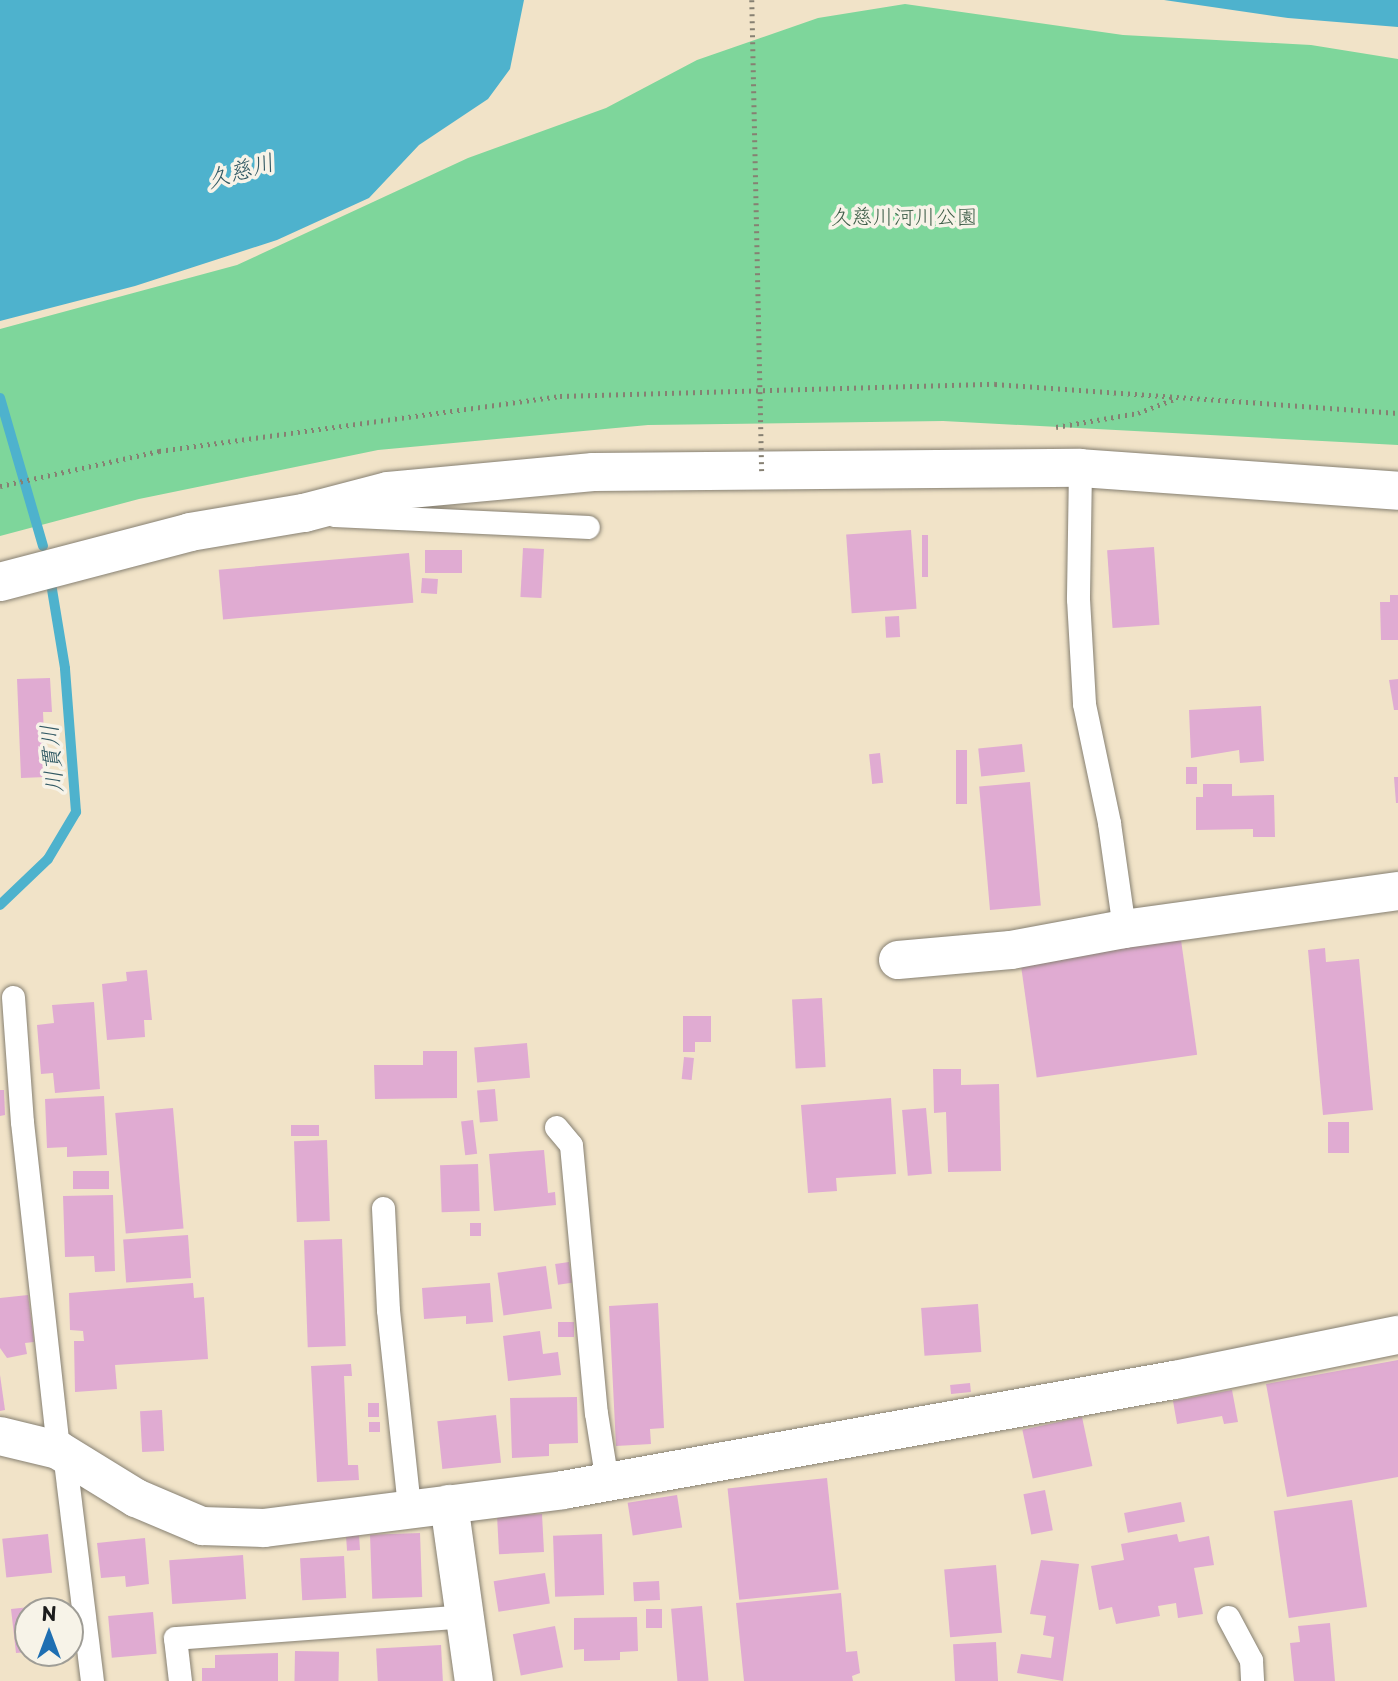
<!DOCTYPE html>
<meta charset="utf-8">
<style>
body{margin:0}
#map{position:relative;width:1398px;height:1681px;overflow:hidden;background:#f1e3c8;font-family:"Playpen Sans","Klee One",sans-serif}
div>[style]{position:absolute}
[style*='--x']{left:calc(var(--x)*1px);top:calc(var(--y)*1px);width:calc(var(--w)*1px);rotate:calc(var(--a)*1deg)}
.green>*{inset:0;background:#7ed69b}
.water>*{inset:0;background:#4eb2cd}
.stream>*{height:10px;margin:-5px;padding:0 5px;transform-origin:5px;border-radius:5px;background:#4eb2cd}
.building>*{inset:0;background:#e0abd2;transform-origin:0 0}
.path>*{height:4.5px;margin-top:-2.25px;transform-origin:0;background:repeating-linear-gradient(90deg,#868072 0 2px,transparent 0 7px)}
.roads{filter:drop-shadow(0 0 2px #868072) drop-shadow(0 0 2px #868072)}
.lane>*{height:23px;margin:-11.5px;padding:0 11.5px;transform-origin:11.5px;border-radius:11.5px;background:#fff}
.street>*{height:38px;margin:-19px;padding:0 19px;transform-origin:19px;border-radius:19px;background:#fff}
.path-bridge>*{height:4.5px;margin-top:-2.25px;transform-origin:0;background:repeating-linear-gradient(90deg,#868072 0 2px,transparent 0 7px)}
span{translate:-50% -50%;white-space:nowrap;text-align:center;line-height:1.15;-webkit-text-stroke:7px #f7f3e8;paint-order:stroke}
.park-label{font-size:21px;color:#3e5d48}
.water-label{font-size:23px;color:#305863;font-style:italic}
.north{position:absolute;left:14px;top:1597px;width:70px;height:70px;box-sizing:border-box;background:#f7f3e8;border:2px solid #9f9d96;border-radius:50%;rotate:0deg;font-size:19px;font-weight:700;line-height:28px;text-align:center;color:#1c1c1c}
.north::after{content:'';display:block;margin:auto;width:24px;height:32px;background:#1f6fb2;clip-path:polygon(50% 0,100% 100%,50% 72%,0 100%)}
</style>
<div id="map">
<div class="green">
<div style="clip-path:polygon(905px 4px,1123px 35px,1311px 45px,1398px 59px,1398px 445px,943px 421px,648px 425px,378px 450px,139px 499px,0 536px,0 329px,237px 265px,468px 158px,606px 108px,697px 60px,818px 18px)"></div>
</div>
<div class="water">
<div style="clip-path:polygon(0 0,524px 0,510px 69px,488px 99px,419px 145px,369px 198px,277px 240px,135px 286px,0 321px)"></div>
<div style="clip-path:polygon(1164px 0,1398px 0,1398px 27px,1288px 18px)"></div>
</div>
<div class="stream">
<div style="--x:0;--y:398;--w:154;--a:73.8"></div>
<div style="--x:0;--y:905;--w:66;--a:-43.8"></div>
<div style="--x:48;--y:859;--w:55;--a:-59.2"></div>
<div style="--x:76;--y:812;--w:144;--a:-94.4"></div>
<div style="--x:65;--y:668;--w:86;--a:-99.4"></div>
</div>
<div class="building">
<div style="left:911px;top:530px;width:79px;height:65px;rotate:86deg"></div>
<div style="left:922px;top:535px;width:6px;height:42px"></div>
<div style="left:1154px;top:547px;width:78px;height:47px;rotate:86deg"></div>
<div style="left:523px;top:548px;width:21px;height:49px;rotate:3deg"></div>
<div style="left:462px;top:550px;width:23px;height:37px;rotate:90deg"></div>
<div style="left:409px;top:553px;width:50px;height:191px;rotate:85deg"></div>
<div style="left:422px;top:578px;width:16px;height:15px;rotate:4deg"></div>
<div style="clip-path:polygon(1390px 595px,1398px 595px,1398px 640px,1381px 640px,1380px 602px,1390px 602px)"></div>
<div style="left:899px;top:616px;width:21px;height:14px;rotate:87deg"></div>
<div style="clip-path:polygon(50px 678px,52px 712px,43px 712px,46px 777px,21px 778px,17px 679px)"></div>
<div style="clip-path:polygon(1398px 679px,1398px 710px,1394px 710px,1389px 680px)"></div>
<div style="clip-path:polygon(1261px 706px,1264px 761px,1240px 763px,1239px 750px,1191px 758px,1189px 710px)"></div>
<div style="left:1022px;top:744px;width:28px;height:44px;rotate:84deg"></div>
<div style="left:956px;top:750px;width:11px;height:54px"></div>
<div style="left:880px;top:753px;width:30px;height:11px;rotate:84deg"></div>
<div style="left:1186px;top:767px;width:11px;height:17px"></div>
<div style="clip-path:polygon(1394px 777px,1398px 777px,1398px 803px,1396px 803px)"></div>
<div style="left:1030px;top:782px;width:124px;height:51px;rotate:85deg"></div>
<div style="clip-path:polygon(1203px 784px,1232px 784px,1232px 796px,1274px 795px,1275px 837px,1253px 837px,1253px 829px,1196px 830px,1196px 797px,1203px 797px)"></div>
<div style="left:1181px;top:940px;width:116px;height:162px;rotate:82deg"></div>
<div style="clip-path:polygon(1325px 948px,1326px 962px,1359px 959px,1373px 1110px,1323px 1115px,1308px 950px)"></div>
<div style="clip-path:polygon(147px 970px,152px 1020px,144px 1020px,145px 1037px,107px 1040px,102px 984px,127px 981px,126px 972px)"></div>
<div style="left:822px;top:998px;width:69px;height:30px;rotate:87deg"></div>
<div style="clip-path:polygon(94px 1002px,100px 1089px,55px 1093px,53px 1073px,41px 1074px,37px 1025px,54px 1023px,52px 1005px)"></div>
<div style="clip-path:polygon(683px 1016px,711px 1016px,711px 1042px,695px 1042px,695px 1052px,683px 1052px)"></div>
<div style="left:527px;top:1043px;width:35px;height:53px;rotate:85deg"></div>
<div style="clip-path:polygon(423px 1051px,457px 1051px,457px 1098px,375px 1099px,374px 1065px,423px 1065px)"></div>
<div style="left:684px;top:1057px;width:10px;height:22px;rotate:6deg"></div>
<div style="clip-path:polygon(933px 1069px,961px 1069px,961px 1085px,999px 1084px,1001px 1171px,948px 1172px,946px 1112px,934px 1113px)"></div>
<div style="left:495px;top:1089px;width:32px;height:18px;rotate:85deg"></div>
<div style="clip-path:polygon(0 1090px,4px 1090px,5px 1115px,0 1116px)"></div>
<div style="clip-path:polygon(104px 1096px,107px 1155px,67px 1157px,67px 1147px,47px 1148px,45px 1099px)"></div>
<div style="clip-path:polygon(891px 1098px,896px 1174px,836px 1178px,837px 1191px,808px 1193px,801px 1105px)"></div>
<div style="left:173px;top:1108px;width:121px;height:58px;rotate:85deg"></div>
<div style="left:926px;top:1108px;width:66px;height:24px;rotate:85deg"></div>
<div style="left:473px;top:1120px;width:34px;height:12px;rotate:83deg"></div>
<div style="left:1328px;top:1122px;width:21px;height:31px"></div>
<div style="left:291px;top:1125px;width:28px;height:11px"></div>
<div style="left:327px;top:1140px;width:81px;height:33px;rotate:88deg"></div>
<div style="clip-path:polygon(544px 1150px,548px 1193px,555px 1192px,556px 1205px,494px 1211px,489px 1154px)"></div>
<div style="left:478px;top:1164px;width:47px;height:38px;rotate:88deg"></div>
<div style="left:73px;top:1171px;width:36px;height:18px"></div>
<div style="clip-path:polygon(113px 1195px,115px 1271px,95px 1272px,94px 1256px,65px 1257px,63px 1196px)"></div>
<div style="left:470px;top:1223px;width:11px;height:13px"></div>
<div style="left:188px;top:1235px;width:43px;height:65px;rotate:86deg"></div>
<div style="left:342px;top:1239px;width:107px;height:38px;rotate:88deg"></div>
<div style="left:569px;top:1262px;width:21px;height:14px;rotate:82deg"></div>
<div style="left:546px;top:1266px;width:43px;height:49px;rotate:82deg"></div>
<div style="clip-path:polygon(193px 1283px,194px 1298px,204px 1297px,208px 1359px,115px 1365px,117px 1389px,75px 1392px,74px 1341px,84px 1341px,83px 1331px,70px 1330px,69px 1293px)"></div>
<div style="clip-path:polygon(490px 1283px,493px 1322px,466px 1324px,466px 1316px,424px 1319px,422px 1288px)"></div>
<div style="clip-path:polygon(28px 1295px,34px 1342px,25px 1343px,27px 1354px,7px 1358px,0 1348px,0 1298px)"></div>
<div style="clip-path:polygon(658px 1303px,664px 1428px,650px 1429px,651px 1444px,616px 1446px,609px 1306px)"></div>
<div style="left:978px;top:1304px;width:48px;height:57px;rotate:86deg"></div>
<div style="left:574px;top:1322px;width:15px;height:16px;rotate:90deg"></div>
<div style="clip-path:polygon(540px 1331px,543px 1354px,558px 1352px,561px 1375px,508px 1381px,503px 1336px)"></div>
<div style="clip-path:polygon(1398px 1360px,1398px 1477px,1287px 1497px,1266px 1384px)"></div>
<div style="clip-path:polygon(351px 1364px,352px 1376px,344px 1376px,348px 1465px,358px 1465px,359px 1480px,317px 1482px,311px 1366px)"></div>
<div style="clip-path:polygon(0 1375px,5px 1410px,0 1411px)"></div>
<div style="left:970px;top:1383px;width:9px;height:20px;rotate:84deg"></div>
<div style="clip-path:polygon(1232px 1390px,1238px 1422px,1224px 1424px,1222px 1416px,1177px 1424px,1173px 1401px)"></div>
<div style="clip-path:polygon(577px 1397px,578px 1443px,549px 1444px,549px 1456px,512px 1458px,510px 1398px)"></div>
<div style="left:368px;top:1403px;width:11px;height:14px"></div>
<div style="left:162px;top:1410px;width:41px;height:22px;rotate:87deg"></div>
<div style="left:496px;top:1415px;width:48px;height:59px;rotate:84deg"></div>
<div style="left:1082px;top:1417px;width:50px;height:61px;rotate:78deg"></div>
<div style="left:369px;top:1422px;width:11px;height:10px"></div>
<div style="left:827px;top:1478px;width:112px;height:100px;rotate:84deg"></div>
<div style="left:1045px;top:1490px;width:41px;height:22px;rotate:79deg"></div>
<div style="left:677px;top:1495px;width:33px;height:50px;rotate:81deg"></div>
<div style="left:1352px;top:1500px;width:108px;height:79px;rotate:82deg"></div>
<div style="left:1181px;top:1502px;width:20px;height:58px;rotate:79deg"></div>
<div style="left:542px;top:1514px;width:38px;height:45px;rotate:87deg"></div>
<div style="left:420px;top:1533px;width:64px;height:50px;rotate:88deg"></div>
<div style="left:48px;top:1534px;width:39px;height:46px;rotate:84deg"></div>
<div style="left:602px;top:1534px;width:61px;height:49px;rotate:88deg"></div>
<div style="clip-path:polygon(1177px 1534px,1179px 1542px,1209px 1536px,1214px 1565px,1194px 1568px,1203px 1614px,1178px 1618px,1176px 1603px,1158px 1606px,1160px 1616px,1116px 1624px,1112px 1607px,1099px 1610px,1091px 1566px,1124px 1560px,1121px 1544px)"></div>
<div style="left:359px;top:1535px;width:15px;height:13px;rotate:86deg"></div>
<div style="clip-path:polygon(145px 1538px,149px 1584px,126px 1587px,125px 1576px,101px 1578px,97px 1543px)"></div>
<div style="left:243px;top:1555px;width:44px;height:74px;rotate:86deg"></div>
<div style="left:344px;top:1556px;width:42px;height:44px;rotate:87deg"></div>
<div style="clip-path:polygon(1041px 1560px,1079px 1564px,1063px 1681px,1017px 1673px,1021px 1654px,1051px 1658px,1054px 1637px,1043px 1635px,1046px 1616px,1030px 1614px)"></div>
<div style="left:996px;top:1565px;width:68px;height:52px;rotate:85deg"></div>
<div style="left:545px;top:1573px;width:31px;height:52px;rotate:81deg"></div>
<div style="left:659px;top:1581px;width:19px;height:26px;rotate:87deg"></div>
<div style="clip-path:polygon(841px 1593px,846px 1652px,857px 1651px,860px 1673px,852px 1676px,853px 1681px,744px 1681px,736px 1603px)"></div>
<div style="clip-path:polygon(58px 1604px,58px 1611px,28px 1611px,28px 1652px,16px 1653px,11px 1609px)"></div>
<div style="left:702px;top:1606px;width:75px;height:31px;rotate:85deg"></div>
<div style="left:646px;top:1609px;width:16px;height:19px"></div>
<div style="left:153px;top:1612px;width:42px;height:45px;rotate:85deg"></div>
<div style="clip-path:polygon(637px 1617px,638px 1651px,620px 1652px,620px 1660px,584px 1661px,584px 1649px,574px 1650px,574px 1618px)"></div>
<div style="clip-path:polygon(1330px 1623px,1335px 1681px,1294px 1681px,1290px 1643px,1300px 1642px,1298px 1626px)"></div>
<div style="left:555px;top:1626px;width:42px;height:43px;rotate:79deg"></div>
<div style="left:996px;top:1642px;width:39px;height:43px;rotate:87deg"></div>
<div style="left:441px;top:1645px;width:36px;height:65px;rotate:87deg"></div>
<div style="left:295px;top:1651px;width:44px;height:30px;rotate:1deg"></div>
<div style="clip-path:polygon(278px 1653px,278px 1681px,202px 1681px,202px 1668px,215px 1668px,215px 1655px)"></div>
</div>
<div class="path">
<div style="--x:1056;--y:427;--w:83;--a:-9.7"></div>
<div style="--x:1138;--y:413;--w:42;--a:-21"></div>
<div style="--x:0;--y:486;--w:163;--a:-12.4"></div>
<div style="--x:159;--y:451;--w:405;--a:-7.8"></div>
<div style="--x:560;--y:396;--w:435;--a:-1.6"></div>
<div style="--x:995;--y:384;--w:404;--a:4.1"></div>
</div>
<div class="roads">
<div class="lane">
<div style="--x:1080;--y:468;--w:131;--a:90.9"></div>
<div style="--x:1078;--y:599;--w:105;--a:86.7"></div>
<div style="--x:1084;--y:704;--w:122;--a:78.1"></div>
<div style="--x:1109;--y:823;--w:107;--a:81.9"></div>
<div style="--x:335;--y:515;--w:253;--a:2.7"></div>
<div style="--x:13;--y:997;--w:125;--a:85.9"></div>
<div style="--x:22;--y:1122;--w:330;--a:83.7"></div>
<div style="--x:556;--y:1127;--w:23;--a:50"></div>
<div style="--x:571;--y:1145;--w:269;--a:84.7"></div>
<div style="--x:596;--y:1413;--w:70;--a:80.9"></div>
<div style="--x:383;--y:1208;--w:102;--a:87.2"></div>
<div style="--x:388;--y:1310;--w:199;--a:83.9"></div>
<div style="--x:64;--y:1453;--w:230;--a:83"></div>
<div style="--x:1228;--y:1617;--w:49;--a:61.9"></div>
<div style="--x:1251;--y:1660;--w:21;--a:87"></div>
<div style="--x:180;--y:1681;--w:43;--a:-96.6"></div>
<div style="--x:175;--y:1638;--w:291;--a:-4.3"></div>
</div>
<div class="street">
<div style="--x:0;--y:582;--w:196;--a:-14.7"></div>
<div style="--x:190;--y:532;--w:116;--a:-9.5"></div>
<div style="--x:304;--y:513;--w:87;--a:-14.7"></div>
<div style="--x:388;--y:491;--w:206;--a:-5.3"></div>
<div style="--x:593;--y:472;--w:487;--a:-0.5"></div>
<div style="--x:1080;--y:468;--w:319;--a:4.1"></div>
<div style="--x:898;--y:960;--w:113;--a:-5.1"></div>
<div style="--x:1011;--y:950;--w:115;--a:-10.5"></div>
<div style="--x:1124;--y:929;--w:277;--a:-7.9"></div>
<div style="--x:0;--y:1436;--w:60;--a:13.6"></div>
<div style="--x:58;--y:1450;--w:92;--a:31.6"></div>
<div style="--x:136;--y:1498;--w:72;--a:23"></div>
<div style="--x:202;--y:1526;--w:62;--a:1.8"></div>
<div style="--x:264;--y:1528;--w:301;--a:-7.2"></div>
<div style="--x:563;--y:1490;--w:621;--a:-10.21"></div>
<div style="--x:1174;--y:1380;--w:228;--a:-11.4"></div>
<div style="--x:449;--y:1504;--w:179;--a:82"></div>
</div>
</div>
<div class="path-bridge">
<div style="--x:752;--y:0;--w:471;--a:88.8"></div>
</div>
<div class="park-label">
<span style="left:904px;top:215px">久慈川河川公園</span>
</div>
<div class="water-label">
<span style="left:240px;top:170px;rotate:-16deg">久慈川</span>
<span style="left:51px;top:759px;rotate:-95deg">川貫川</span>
</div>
<div class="north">N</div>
</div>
